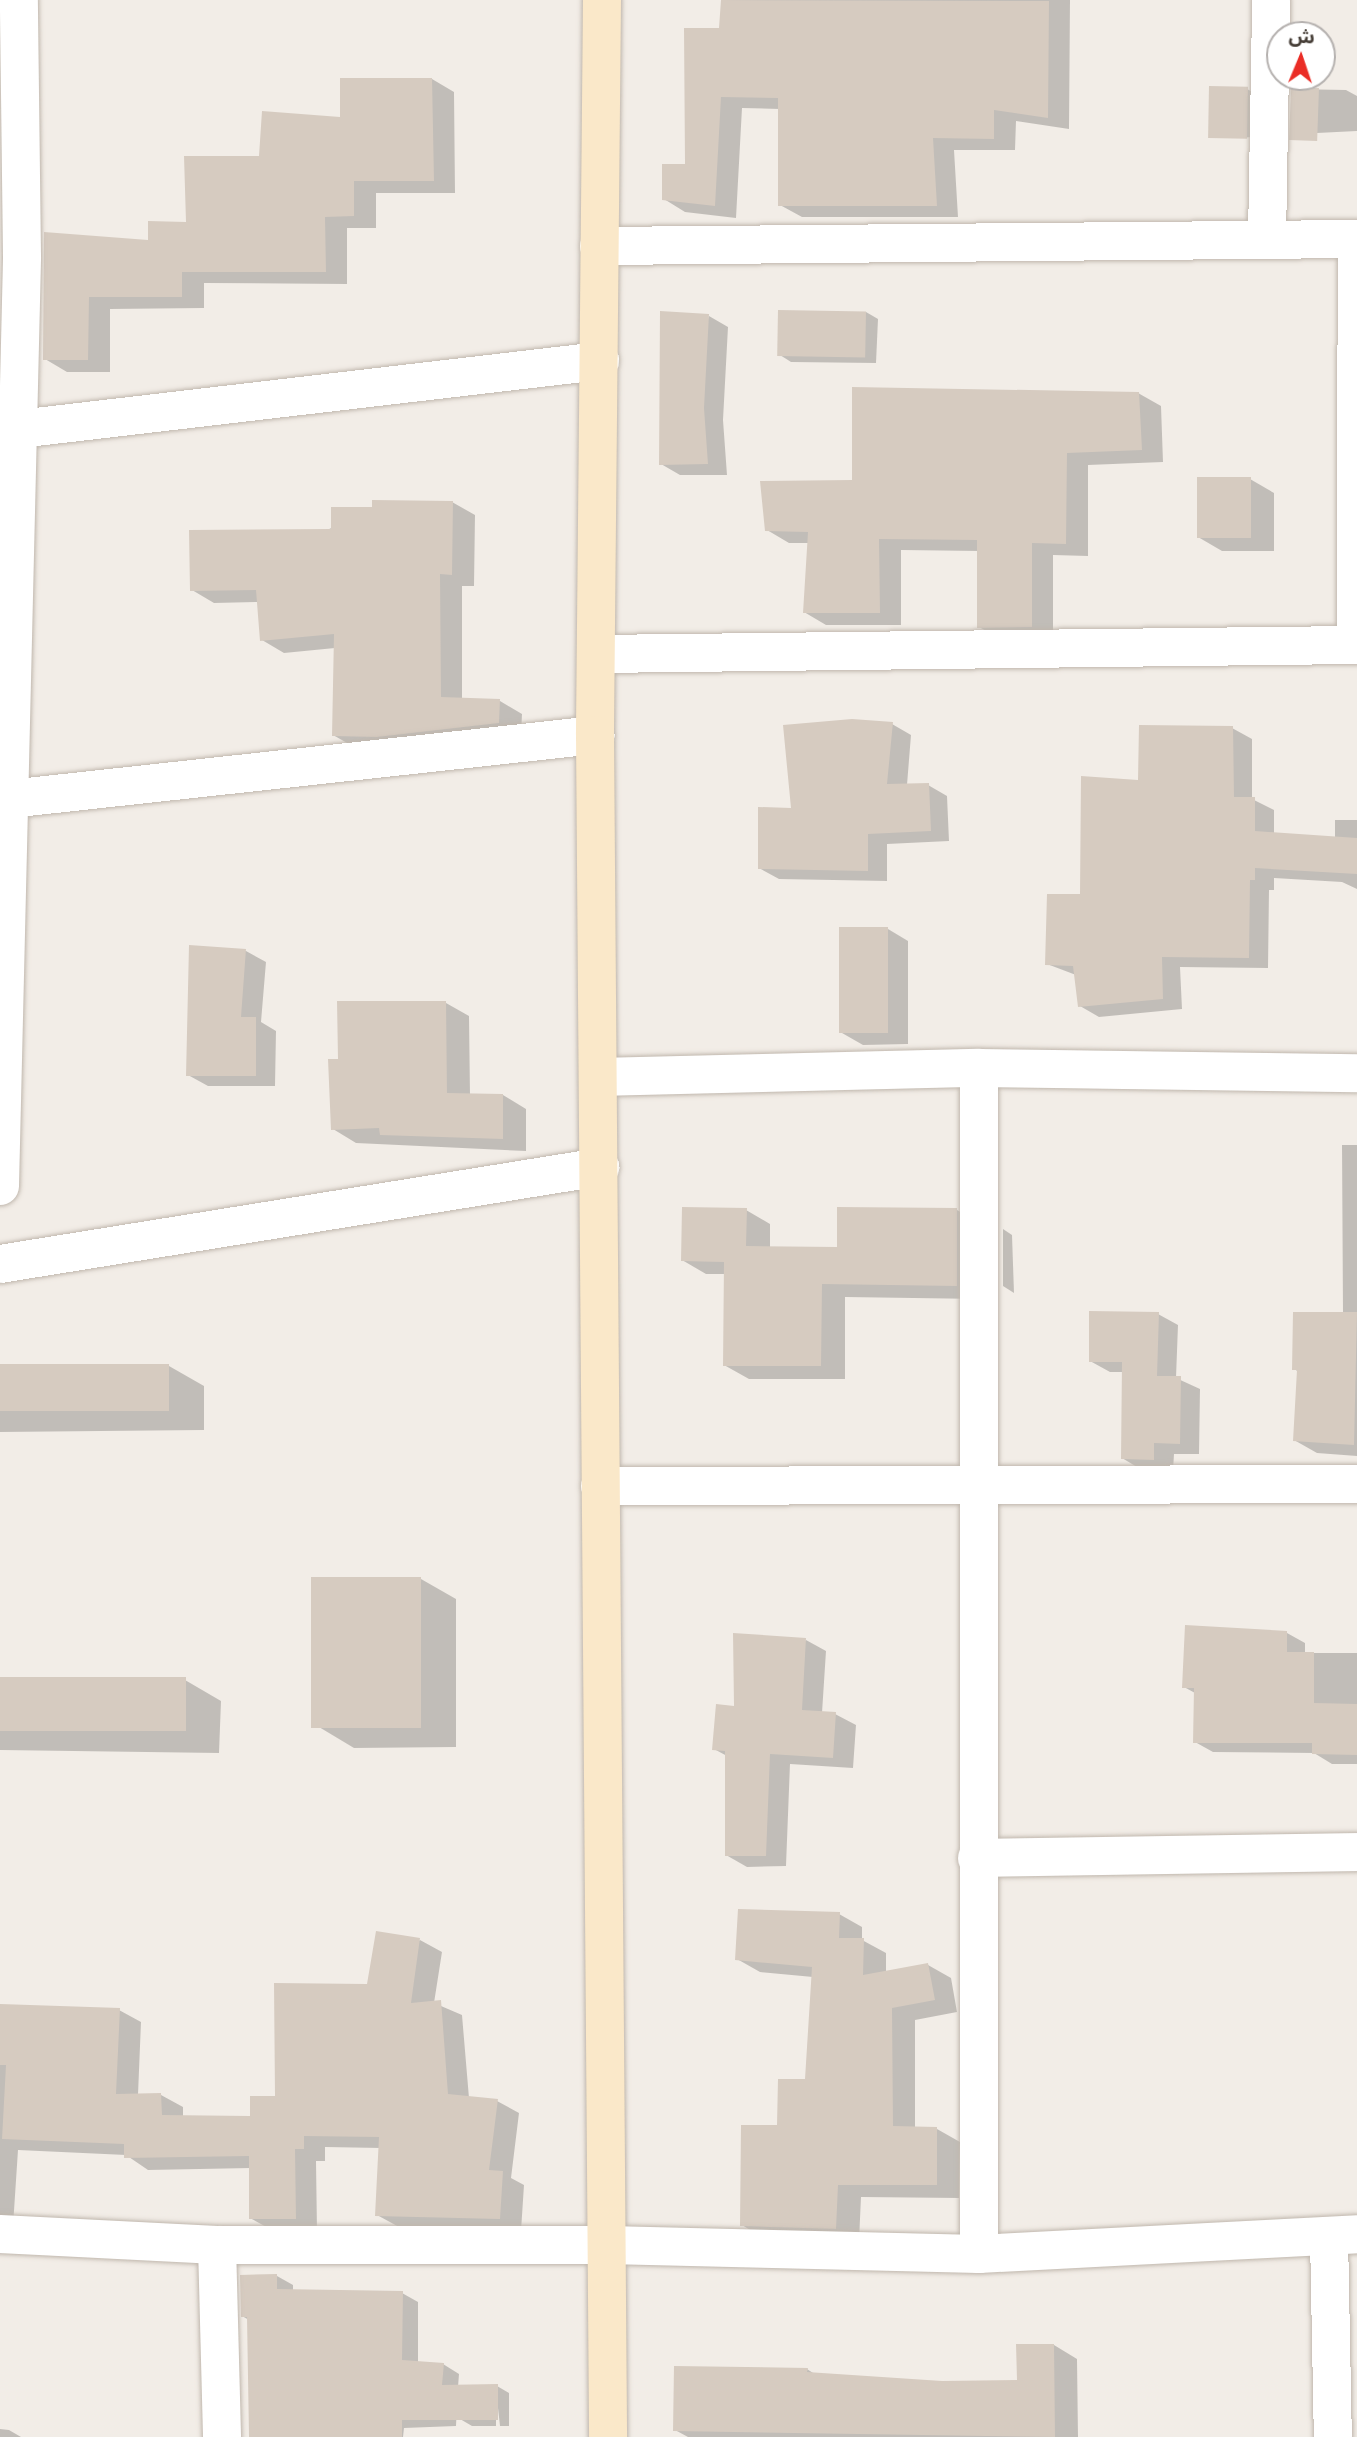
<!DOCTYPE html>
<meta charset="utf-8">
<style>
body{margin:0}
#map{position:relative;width:1357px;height:2437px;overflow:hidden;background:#f2ede7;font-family:"Fira Sans Condensed","Noto Sans Arabic",sans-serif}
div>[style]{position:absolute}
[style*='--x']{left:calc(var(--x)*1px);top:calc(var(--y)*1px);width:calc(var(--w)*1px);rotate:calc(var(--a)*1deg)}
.shadow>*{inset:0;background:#0003}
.building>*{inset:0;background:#d6cbc0;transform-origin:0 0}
.roads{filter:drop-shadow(0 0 2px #c0b7ad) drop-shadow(0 0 2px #c0b7ad)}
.street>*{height:38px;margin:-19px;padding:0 19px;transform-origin:19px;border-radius:19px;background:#fff}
.secondary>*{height:38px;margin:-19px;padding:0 19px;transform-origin:19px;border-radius:19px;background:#fae8c9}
span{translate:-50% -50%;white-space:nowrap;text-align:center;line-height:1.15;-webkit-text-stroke:7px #fff;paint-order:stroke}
.north{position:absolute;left:1266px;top:21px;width:70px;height:70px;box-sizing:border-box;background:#fff;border:2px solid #b5b1af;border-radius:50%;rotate:2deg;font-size:19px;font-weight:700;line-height:28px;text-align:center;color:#453d36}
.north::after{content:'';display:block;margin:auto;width:24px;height:32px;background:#ea2d26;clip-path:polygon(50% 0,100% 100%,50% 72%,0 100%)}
</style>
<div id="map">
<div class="shadow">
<div style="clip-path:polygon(723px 0,1070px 0,1069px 129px,1016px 121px,1015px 150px,954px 150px,958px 217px,802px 217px,780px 205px,780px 109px,742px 108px,736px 218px,685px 212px,664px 199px,687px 166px,721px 30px)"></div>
<div style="clip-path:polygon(432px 79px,454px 92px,455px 193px,376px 193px,376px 228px,347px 228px,347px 284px,204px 283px,204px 308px,110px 309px,110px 372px,67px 372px,45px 359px,46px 234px,150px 242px,188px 224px,260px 157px)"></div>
<div style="clip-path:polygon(1247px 89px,1271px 102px,1271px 136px,1235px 138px)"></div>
<div style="clip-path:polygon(1293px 89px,1346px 90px,1357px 96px,1357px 131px,1317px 133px)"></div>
<div style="clip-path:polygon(866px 312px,878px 319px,876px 363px,791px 362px,780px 355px)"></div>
<div style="clip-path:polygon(709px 316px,728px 327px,723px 420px,727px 475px,680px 475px,661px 464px)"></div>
<div style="clip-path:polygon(1138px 393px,1161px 406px,1163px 462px,1088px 465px,1088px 556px,1053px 555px,1053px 639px,1001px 639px,979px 627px,979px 551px,901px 550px,901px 625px,826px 625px,804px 612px,809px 543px,789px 543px,767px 530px,853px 482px)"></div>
<div style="clip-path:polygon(1250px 479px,1274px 493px,1274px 551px,1222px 551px,1198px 537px)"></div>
<div style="clip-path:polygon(452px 502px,475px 515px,474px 586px,462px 586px,462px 700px,500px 701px,522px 714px,521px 735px,356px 748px,333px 735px,335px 648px,284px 653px,262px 640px,259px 602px,214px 603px,192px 590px,374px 509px)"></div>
<div style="clip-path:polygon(892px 724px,911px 735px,907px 785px,928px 785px,947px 796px,949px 841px,887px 844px,887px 881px,779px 879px,759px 868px,793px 810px)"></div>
<div style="clip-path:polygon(1232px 728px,1252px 739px,1252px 799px,1274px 810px,1274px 834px,1335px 838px,1335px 820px,1357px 820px,1357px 889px,1342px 882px,1274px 878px,1274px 890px,1269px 890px,1268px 968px,1180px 967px,1182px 1009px,1099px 1017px,1080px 1006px,1076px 975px,1047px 964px,1140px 781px)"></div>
<div style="clip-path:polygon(888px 929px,908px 941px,908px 1044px,863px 1045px,842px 1033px)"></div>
<div style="clip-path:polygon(191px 947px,246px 951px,266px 962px,261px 1022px,276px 1031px,275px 1086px,208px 1086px,188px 1075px)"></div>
<div style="clip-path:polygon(446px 1003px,469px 1016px,470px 1095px,503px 1095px,526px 1109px,526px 1151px,356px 1143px,333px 1129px,339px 1061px)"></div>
<div style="clip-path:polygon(1342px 1145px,1357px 1145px,1357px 1456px,1317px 1453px,1294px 1440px,1299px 1372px,1294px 1369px,1343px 1314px)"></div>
<div style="clip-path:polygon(746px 1210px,770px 1224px,770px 1248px,839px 1249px,957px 1210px,981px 1224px,981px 1299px,845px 1297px,845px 1379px,749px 1379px,724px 1365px,725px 1274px,706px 1274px,682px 1260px)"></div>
<div style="clip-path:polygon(1003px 1229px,1012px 1235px,1014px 1293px,1003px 1286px)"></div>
<div style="clip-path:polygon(1158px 1314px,1178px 1325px,1176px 1378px,1200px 1389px,1199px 1454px,1174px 1454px,1173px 1471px,1142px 1470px,1122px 1458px,1123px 1372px,1110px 1372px,1090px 1361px)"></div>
<div style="clip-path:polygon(169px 1366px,204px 1386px,204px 1430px,0 1432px,0 1367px)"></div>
<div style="clip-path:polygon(313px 1579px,421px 1579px,456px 1599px,456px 1747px,354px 1748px,319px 1727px)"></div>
<div style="clip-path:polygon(1287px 1633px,1305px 1643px,1305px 1653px,1357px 1653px,1357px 1764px,1332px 1764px,1314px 1753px,1213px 1752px,1195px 1742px,1195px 1693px,1184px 1687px)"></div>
<div style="clip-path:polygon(806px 1640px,826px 1651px,822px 1713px,835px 1714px,856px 1725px,853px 1768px,790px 1764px,786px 1866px,747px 1867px,726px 1855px,727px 1756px,714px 1749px)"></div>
<div style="clip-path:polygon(0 1678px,185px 1680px,221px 1701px,219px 1753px,0 1750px)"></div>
<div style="clip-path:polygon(839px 1914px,862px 1927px,862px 1940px,886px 1953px,886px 1973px,928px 1965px,951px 1978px,957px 2012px,915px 2020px,915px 2128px,937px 2129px,960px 2142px,959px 2198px,861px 2197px,859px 2241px,765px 2239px,742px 2225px,779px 2127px,807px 2081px,813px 1977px,760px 1972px,737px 1959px)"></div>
<div style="clip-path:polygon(420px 1940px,442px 1952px,434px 2003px,462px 2015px,469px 2098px,497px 2101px,519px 2113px,511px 2178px,524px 2185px,521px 2231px,399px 2227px,377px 2215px,381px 2148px,325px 2147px,325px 2161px,316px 2161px,317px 2231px,272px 2230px,250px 2218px,251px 2168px,148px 2170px,126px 2155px,18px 2150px,13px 2226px,0 2231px,0 2006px,119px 2010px,141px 2022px,138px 2095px,161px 2095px,183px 2107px,183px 2117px,252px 2117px,276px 2097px,369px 1986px)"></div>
<div style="clip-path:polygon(277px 2276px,293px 2285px,293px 2291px,402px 2293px,418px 2302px,418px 2363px,443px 2364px,459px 2374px,458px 2387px,497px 2386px,509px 2393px,509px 2426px,500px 2426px,496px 2390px,496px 2426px,472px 2426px,460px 2419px,457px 2405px,456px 2426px,404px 2428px,403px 2437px,250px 2437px,249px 2320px,242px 2316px)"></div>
<div style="clip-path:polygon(1054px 2345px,1077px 2359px,1078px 2437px,688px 2437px,675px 2430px,807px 2369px,816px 2375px,942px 2383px,1018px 2381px)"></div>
<div style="clip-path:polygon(0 2429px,9px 2430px,21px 2437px,0 2437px)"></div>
</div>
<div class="building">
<div style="clip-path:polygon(721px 0,1049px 1px,1048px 118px,994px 110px,994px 139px,933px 138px,937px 206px,778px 206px,778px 98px,721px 97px,715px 206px,662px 200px,662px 164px,685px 164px,684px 28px,719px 28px)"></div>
<div style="clip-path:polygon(340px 78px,432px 78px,434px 181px,354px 181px,354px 216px,325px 217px,326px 272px,182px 272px,182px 297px,89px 297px,88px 360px,43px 360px,44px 232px,148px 240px,148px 221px,186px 222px,184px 156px,259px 156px,262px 111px,340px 117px)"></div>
<div style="left:1209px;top:86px;width:39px;height:52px;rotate:1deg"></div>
<div style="left:1291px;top:87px;width:28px;height:53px;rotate:2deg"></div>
<div style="left:778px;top:310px;width:88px;height:46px;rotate:1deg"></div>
<div style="clip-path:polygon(660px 311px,709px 314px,704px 408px,708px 464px,659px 465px)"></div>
<div style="clip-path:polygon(852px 387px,1139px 392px,1142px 450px,1067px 453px,1066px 544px,1032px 543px,1032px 627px,977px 628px,977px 540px,879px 539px,880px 613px,803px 613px,808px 532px,765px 531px,760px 481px,852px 480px)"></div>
<div style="left:1197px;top:477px;width:54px;height:61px"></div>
<div style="clip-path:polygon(372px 500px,453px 501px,452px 575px,440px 574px,441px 697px,500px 699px,499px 723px,377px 737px,332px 736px,334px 634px,260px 641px,256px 590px,190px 591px,189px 530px,331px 529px,331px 507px,372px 507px)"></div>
<div style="clip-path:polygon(852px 719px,893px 722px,887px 784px,929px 783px,931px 831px,868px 834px,868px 871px,758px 869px,758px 807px,791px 808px,783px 725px)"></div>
<div style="clip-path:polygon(1139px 725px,1233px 726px,1234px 797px,1255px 797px,1255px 831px,1357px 838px,1357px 874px,1255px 868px,1255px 880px,1250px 880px,1249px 958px,1162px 957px,1163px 999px,1078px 1007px,1073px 966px,1045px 965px,1047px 894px,1080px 894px,1081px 776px,1138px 780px)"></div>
<div style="left:888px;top:927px;width:106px;height:49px;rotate:90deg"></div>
<div style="clip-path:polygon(189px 945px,246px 949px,241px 1017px,256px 1017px,256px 1076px,186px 1076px)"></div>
<div style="clip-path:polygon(337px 1001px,446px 1001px,447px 1093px,503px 1094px,503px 1139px,380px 1135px,379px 1128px,331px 1130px,328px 1059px,338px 1059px)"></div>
<div style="clip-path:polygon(682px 1207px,747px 1208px,746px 1246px,837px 1247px,837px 1207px,957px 1208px,957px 1286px,822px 1284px,821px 1366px,723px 1366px,724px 1262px,681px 1261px)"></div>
<div style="clip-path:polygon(1089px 1311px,1159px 1312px,1157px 1376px,1181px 1376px,1180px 1444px,1154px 1443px,1154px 1460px,1121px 1459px,1122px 1362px,1089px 1362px)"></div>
<div style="clip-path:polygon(1293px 1312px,1357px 1312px,1354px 1445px,1293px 1441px,1297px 1370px,1292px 1370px)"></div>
<div style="left:169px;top:1364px;width:47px;height:169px;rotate:90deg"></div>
<div style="left:311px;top:1577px;width:110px;height:151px"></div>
<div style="clip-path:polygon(1185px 1625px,1287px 1631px,1287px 1652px,1314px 1652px,1314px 1703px,1357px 1704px,1357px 1755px,1312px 1754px,1312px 1743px,1193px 1743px,1194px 1688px,1182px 1688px)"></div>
<div style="clip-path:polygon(733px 1633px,806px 1638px,802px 1710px,836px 1712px,833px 1758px,770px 1754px,766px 1856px,725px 1856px,725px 1751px,712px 1750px,716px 1704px,734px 1706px)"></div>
<div style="left:0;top:1677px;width:186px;height:54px"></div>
<div style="clip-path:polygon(738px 1909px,840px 1912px,839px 1938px,864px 1938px,863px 1975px,928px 1963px,935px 2000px,892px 2008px,893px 2126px,937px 2127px,937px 2185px,838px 2185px,836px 2229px,740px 2226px,741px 2125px,777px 2125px,778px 2079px,805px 2079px,812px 1967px,735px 1960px)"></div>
<div style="clip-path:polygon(376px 1931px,420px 1938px,411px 2003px,441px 2000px,448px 2094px,498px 2099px,489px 2170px,503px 2171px,500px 2219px,375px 2216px,379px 2137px,304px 2136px,304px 2149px,295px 2149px,296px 2219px,249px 2219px,249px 2156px,124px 2158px,124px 2144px,2px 2139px,6px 2065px,0 2065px,0 2004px,120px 2008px,116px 2094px,161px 2093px,162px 2115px,250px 2116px,250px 2096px,275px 2096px,274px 1983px,367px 1984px)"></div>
<div style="clip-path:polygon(277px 2274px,277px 2289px,403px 2291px,402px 2360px,444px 2363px,442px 2385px,498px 2384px,498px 2420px,402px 2420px,402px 2437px,249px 2437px,247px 2317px,241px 2317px,240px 2275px)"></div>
<div style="clip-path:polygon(1016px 2344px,1054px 2344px,1055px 2437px,673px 2431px,674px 2366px,808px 2368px,807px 2372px,942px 2381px,1017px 2380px)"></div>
</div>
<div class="roads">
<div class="street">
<div style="--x:1267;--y:239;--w:239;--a:-89"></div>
<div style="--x:599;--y:246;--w:758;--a:-0.53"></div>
<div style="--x:19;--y:429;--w:585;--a:-6.68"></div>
<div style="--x:1356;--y:645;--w:406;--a:-89.9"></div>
<div style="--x:596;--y:654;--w:761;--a:-0.68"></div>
<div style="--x:0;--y:800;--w:599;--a:-6.23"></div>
<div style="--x:598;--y:1077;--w:381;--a:-1.4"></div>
<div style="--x:979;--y:1068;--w:378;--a:0.8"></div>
<div style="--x:0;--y:1186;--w:929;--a:-88.64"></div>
<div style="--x:22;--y:257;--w:257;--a:-90.7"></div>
<div style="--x:0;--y:1264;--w:608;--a:-9.18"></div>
<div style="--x:600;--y:1486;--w:757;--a:-0.15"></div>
<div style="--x:977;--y:1858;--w:380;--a:-0.9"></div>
<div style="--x:0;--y:2234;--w:217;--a:2.9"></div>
<div style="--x:217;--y:2245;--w:391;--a:0"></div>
<div style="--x:608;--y:2245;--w:371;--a:1.4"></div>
<div style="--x:979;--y:2254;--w:379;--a:-3"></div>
<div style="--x:1329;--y:2236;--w:201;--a:88.9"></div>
<div style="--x:217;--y:2245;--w:192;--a:88.5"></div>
<div style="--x:979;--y:2254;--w:1186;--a:-90"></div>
</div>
<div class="secondary">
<div style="--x:602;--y:0;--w:735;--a:90.55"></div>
<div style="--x:595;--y:735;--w:1702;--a:89.56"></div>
</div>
</div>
<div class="north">ش</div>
</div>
